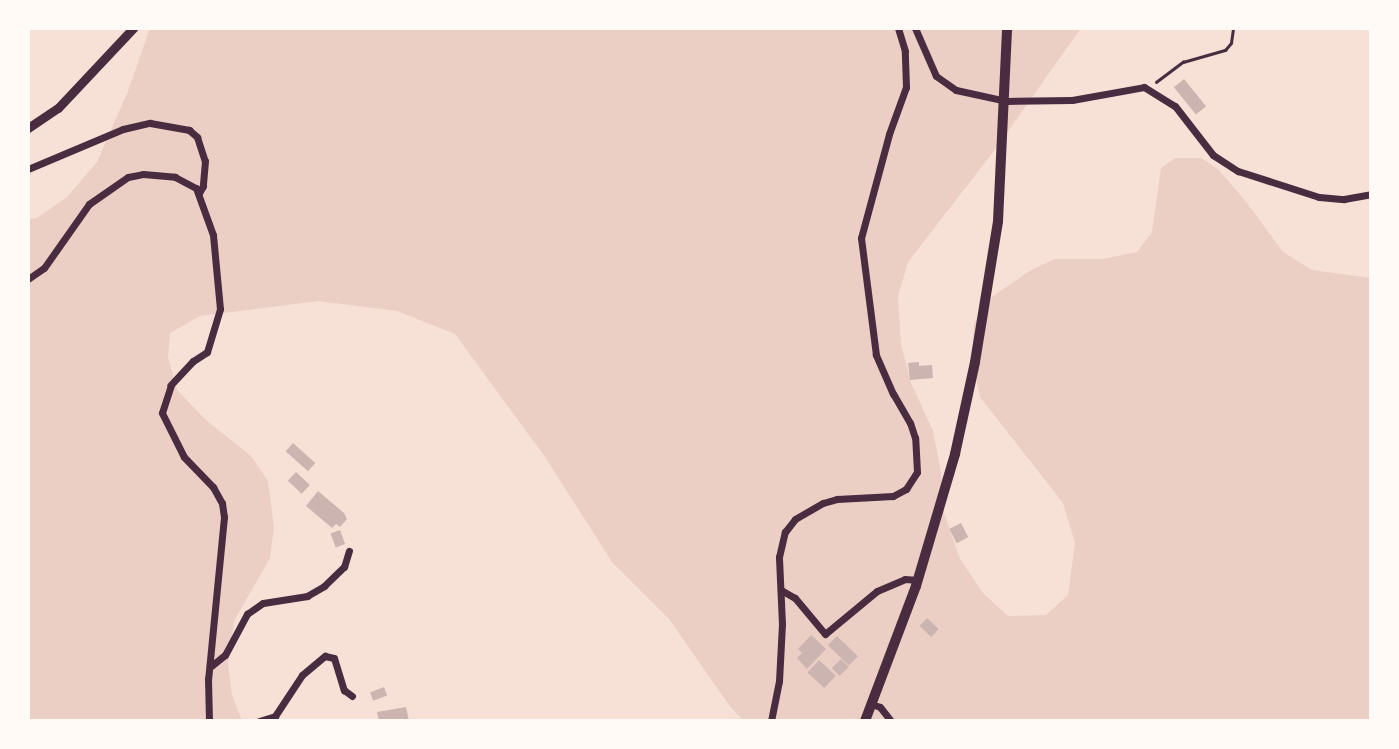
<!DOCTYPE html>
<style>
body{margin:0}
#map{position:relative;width:1399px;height:749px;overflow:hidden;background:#f7e1d7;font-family:"Libre Baskerville",serif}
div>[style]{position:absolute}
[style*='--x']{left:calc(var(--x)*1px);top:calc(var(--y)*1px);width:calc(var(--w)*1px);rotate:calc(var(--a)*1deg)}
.green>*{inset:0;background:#ebcfc5}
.building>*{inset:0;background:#ccb4b1;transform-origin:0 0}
.path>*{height:2.5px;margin:-1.25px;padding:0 1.25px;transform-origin:1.25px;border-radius:1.25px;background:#4a2c40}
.minor>*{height:7px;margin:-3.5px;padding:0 3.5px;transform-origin:3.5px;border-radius:3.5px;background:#4a2c40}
.tertiary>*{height:9px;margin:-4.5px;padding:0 4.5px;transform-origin:4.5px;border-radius:4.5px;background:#4a2c40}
.secondary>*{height:10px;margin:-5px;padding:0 5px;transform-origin:5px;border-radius:5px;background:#4a2c40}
span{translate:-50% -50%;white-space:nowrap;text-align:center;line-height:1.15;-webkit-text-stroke:6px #fffaf5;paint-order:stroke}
.frame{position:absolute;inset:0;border:30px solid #fffaf5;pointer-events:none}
</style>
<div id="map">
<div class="green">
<div style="clip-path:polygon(150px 28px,1081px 28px,997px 147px,908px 262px,898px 296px,901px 344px,911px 383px,933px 431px,941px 472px,944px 513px,960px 559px,983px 593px,1008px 616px,1046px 615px,1068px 595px,1075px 543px,1063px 503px,980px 397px,972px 359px,974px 323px,993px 296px,1031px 270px,1055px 259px,1103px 259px,1137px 252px,1152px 232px,1161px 168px,1175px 158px,1201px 158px,1218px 169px,1247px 203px,1283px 252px,1312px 270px,1371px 278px,1371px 721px,744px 721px,731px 708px,669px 619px,612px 562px,545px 457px,455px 334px,397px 311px,318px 301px,200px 316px,170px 333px,168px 357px,177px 390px,206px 420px,251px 456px,268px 481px,274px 527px,270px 558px,234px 621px,228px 663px,232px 695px,242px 721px,28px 721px,28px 219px,37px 218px,67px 197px,97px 162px,128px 91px)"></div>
</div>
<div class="building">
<div style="left:1184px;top:79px;width:35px;height:13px;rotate:51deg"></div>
<div style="clip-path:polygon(919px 362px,919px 366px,932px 365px,933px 378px,910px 380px,908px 363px)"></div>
<div style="left:293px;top:443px;width:30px;height:11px;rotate:42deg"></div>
<div style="left:296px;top:472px;width:19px;height:12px;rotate:43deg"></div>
<div style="clip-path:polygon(318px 491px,344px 513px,347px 519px,340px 527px,336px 524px,332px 528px,306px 506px)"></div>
<div style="left:961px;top:523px;width:16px;height:13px;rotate:63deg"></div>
<div style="left:340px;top:530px;width:15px;height:10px;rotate:70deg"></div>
<div style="left:927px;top:618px;width:16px;height:11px;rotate:43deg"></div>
<div style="clip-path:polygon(811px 635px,826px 649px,807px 669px,797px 658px,802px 653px,798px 649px)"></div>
<div style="left:837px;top:636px;width:29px;height:13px;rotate:44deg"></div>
<div style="left:841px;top:659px;width:11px;height:13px;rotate:45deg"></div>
<div style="left:819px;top:660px;width:23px;height:17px;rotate:43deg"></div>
<div style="left:384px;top:687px;width:9px;height:15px;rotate:69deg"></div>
<div style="clip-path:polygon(406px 707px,409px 721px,379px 721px,377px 712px)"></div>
</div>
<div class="path">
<div style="--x:1156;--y:82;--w:34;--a:-37"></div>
<div style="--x:1183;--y:62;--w:44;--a:-15.9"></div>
<div style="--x:1225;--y:50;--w:9;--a:-49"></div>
<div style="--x:1231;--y:43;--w:15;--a:-82"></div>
</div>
<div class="minor">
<div style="--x:915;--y:28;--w:52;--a:66.4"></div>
<div style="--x:936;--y:76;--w:24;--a:35"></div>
<div style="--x:956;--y:90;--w:51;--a:12.4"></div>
<div style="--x:1006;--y:101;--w:66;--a:-0.9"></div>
<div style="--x:1072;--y:100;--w:73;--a:-10.2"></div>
<div style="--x:1144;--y:87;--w:36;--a:32"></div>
<div style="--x:1175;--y:106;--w:62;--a:52.2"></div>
<div style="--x:1213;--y:155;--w:30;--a:33"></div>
<div style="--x:1238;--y:171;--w:85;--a:17.8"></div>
<div style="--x:1319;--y:197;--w:25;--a:5"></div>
<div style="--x:1344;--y:199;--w:27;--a:-10"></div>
<div style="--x:28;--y:169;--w:103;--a:-22.8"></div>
<div style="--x:123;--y:129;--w:28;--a:-13"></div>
<div style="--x:150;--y:123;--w:40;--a:10"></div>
<div style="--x:189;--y:130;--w:11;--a:41"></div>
<div style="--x:197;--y:137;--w:25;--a:72"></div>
<div style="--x:205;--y:161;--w:25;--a:95"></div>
<div style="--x:203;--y:186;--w:8;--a:120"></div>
<div style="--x:28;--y:279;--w:19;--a:-35"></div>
<div style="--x:44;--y:268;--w:78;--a:-54.9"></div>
<div style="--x:89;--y:204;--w:47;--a:-34.7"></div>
<div style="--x:128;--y:177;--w:15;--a:-11"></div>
<div style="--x:143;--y:174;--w:32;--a:5"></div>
<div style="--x:175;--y:177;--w:24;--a:28"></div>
<div style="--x:196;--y:188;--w:50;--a:70.1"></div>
<div style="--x:213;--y:235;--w:74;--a:84.6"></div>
<div style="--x:220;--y:309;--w:45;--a:106.8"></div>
<div style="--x:207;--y:352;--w:17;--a:147"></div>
<div style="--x:193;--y:361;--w:33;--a:133"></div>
<div style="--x:171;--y:385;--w:29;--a:108"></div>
<div style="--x:162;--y:413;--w:49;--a:63.4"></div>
<div style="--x:184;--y:457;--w:42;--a:46"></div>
<div style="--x:213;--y:487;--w:18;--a:61"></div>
<div style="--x:222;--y:503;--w:14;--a:82"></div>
<div style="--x:224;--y:517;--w:163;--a:95.6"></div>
<div style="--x:208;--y:679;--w:42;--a:88.6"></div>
<div style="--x:781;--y:590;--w:16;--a:30"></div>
<div style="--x:795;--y:598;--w:47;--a:50.2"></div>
<div style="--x:825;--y:634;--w:67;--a:-39.6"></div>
<div style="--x:877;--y:591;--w:30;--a:-23"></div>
<div style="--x:905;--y:579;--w:13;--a:4"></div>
<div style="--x:210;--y:667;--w:19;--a:-39"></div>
<div style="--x:225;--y:655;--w:47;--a:-61.8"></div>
<div style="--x:247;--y:614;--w:19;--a:-35"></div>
<div style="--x:263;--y:603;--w:45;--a:-9"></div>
<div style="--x:307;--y:596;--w:20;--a:-30"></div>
<div style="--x:324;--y:586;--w:28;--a:-44"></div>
<div style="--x:344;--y:567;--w:17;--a:-73"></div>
<div style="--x:871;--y:704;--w:9;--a:18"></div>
<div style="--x:880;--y:707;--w:18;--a:52"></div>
<div style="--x:259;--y:721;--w:17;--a:-17"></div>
<div style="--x:275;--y:716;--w:49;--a:-56.6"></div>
<div style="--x:302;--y:675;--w:30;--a:-40"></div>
<div style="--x:325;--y:656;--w:9;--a:13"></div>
<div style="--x:334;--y:658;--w:34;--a:73"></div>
<div style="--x:344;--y:690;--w:10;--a:37"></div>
<div style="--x:771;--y:721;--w:41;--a:-78.7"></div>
<div style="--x:779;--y:681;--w:57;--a:-87"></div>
<div style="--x:782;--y:624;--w:67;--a:-92.6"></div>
<div style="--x:779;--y:557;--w:26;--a:-77"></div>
<div style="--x:785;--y:532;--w:16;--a:-52"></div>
<div style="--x:795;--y:519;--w:32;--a:-30"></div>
<div style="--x:823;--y:503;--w:15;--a:-16"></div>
<div style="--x:837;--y:499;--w:56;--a:-3.1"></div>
<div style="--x:893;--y:496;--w:15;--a:-28"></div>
<div style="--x:906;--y:489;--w:20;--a:-57"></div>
<div style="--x:917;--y:472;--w:34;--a:-93"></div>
<div style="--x:915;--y:438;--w:16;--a:-108"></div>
<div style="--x:910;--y:423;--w:34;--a:-120"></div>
<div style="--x:893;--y:394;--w:43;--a:-113.6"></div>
<div style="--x:876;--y:355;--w:118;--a:-97.3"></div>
<div style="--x:861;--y:238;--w:108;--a:-74.9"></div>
<div style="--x:889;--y:134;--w:50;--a:-70.1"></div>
<div style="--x:906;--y:87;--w:36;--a:-92"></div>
<div style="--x:905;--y:51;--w:24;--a:-107"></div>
</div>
<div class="tertiary">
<div style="--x:28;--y:128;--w:36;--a:-34"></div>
<div style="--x:58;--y:108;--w:110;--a:-46.8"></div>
</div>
<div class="secondary">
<div style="--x:865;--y:721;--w:144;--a:-69.3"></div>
<div style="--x:916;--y:586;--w:138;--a:-73.5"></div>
<div style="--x:955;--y:454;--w:94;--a:-77.7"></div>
<div style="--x:975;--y:362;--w:143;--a:-80.7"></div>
<div style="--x:998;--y:221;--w:193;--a:-87.3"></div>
</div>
<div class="frame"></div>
</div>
